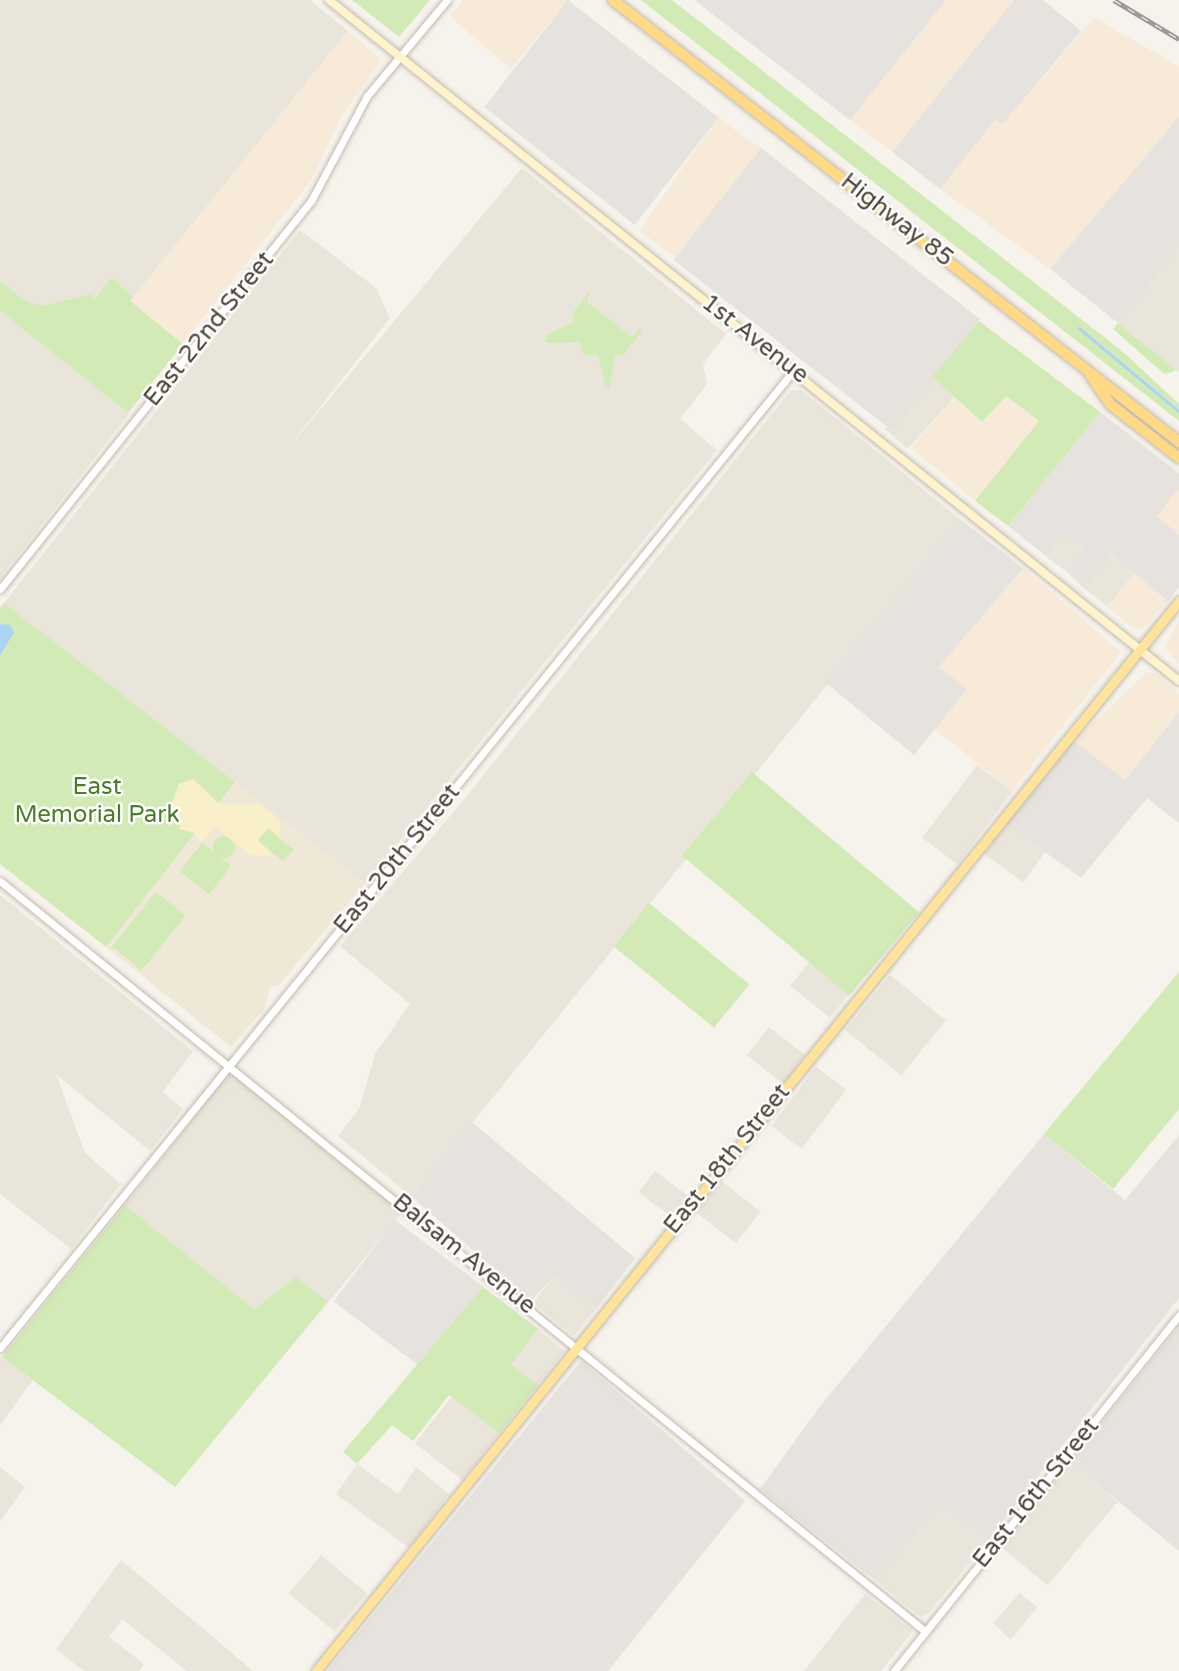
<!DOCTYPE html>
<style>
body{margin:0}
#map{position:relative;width:1179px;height:1671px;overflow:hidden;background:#f6f3ec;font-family:"Varela Round",sans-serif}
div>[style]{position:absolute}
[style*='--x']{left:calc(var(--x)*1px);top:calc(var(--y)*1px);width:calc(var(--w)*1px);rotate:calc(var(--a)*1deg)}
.residential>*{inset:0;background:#eae5da;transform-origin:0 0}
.commercial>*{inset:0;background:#f7ead8;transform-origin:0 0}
.industrial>*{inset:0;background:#e6e2dd;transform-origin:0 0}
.education>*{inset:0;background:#efe8d6}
.green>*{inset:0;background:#d2eab5;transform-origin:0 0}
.round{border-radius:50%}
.sand>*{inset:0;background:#f9efc9}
.water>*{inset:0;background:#a9d4f2}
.stream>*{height:2.5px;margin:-1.25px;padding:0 1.25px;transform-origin:1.25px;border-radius:1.25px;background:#a9d4f2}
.roads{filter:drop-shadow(0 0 2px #c2bbae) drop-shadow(0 0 2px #c2bbae)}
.tertiary>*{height:7px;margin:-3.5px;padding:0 3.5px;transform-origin:3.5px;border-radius:3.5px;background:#fff}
.secondary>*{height:8px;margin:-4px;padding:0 4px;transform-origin:4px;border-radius:4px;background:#fff3cd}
.primary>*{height:9px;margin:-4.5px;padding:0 4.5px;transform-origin:4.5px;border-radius:4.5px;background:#ffe39c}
.trunk>*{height:10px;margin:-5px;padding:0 5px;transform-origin:5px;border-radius:5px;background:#ffd985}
.rail>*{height:5px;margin-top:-2.5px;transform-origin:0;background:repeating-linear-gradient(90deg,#fff 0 8px,#9a9a9a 0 16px);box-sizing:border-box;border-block:2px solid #9a9a9a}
span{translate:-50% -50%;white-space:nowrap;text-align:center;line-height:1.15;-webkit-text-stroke:5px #fff;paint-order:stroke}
.street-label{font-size:24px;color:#4b4439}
.park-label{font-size:24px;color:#4a7f2a}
</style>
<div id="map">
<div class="residential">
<div style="clip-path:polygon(0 0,310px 0,348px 31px,133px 298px,112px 277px,95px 300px,91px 294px,42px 306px,26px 301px,0 281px)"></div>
<div style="clip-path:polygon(522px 168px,726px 334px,703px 364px,707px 384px,680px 419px,717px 450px,365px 884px,4px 603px,300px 230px,376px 288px,390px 318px,284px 453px)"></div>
<div style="clip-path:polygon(1179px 248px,1179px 373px,1118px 323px)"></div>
<div style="clip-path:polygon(0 311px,129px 414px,0 578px)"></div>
<div style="left:932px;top:377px;width:30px;height:70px;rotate:42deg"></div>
<div style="clip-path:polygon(791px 390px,801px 390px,961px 520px,412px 1197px,338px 1136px,360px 1107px,375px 1054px,410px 1004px,340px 946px,461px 803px)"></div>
<div style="left:1063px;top:533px;width:25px;height:29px;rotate:37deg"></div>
<div style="left:1110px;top:554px;width:31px;height:43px;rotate:38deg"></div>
<div style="left:977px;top:765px;width:44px;height:91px;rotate:37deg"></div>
<div style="left:1006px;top:824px;width:48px;height:37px;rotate:36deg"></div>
<div style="clip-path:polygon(0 895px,193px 1051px,163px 1092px,183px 1109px,150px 1151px,56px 1074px,85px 1153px,121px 1184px,71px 1249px,0 1194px)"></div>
<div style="left:811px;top:960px;width:51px;height:33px;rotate:39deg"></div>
<div style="left:890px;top:975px;width:72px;height:71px;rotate:39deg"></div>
<div style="left:769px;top:1027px;width:46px;height:36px;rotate:38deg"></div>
<div style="left:816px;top:1067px;width:38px;height:74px;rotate:37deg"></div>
<div style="clip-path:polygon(230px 1073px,402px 1212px,328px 1303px,296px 1277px,254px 1309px,125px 1205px)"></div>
<div style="left:655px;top:1171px;width:44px;height:27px;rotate:37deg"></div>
<div style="left:721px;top:1181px;width:50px;height:40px;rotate:38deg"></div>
<div style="left:556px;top:1274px;width:53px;height:37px;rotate:39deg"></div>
<div style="left:538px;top:1329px;width:35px;height:44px;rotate:40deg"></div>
<div style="clip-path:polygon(2px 1357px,33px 1380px,0 1425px,0 1358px)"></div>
<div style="left:452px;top:1396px;width:60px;height:60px;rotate:38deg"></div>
<div style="left:1070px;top:1462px;width:62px;height:109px;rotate:40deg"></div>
<div style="clip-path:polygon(357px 1464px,398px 1494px,416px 1467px,449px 1494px,409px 1548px,336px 1494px)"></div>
<div style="clip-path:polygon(0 1467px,25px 1487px,0 1521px)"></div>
<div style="clip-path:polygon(942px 1503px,988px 1540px,929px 1613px,921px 1617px,875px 1580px)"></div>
<div style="left:321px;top:1555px;width:60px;height:50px;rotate:40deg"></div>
<div style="clip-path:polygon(121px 1560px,213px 1637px,253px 1671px,187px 1671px,122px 1619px,109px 1637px,144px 1664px,139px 1671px,84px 1671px,56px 1649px)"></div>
<div style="clip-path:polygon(1020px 1593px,1037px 1607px,1011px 1640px,993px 1623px)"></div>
<div style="clip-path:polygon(865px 1594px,913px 1631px,881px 1671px,804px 1671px)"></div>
</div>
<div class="commercial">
<div style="clip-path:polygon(463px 0,568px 0,511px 69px,450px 16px)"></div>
<div style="clip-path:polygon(946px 0,1014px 0,892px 152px,850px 120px)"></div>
<div style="clip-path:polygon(1094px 18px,1179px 66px,1179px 117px,1050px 269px,940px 189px,995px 119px,1003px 124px)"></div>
<div style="clip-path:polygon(348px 31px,380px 58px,378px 65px,342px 115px,312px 179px,183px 344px,130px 301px)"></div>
<div style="left:718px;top:118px;width:52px;height:138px;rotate:35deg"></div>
<div style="clip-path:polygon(1006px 396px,1040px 421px,975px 501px,911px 448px,954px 397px,981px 422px)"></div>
<div style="clip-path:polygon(1179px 488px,1179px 535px,1157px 516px)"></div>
<div style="clip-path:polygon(1023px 568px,1121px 652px,1012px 791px,935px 729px,966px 689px,939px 667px)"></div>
<div style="clip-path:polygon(1134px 573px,1168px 601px,1143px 628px,1135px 629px,1107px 607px)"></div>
<div style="clip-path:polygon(1179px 619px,1179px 664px,1165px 647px)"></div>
<div style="clip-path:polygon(1147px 672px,1156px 674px,1179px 694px,1179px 712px,1125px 780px,1074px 741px)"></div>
</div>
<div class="industrial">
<div style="left:568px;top:0;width:191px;height:136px;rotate:38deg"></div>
<div style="clip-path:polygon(694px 0,946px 0,850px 120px)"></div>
<div style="clip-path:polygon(1014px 0,1043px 0,1081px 31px,1003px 124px,995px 120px,940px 189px,892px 152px)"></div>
<div style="clip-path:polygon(1179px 117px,1179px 248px,1118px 323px,1050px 269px)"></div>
<div style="left:761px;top:148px;width:278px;height:142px;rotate:38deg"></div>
<div style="clip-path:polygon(1100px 412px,1179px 473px,1179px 488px,1157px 516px,1179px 535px,1179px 587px,1168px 601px,1111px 554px,1085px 589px,1066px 571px,1083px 548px,1063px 533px,1046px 556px,1008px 526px)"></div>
<div style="clip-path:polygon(961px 520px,1023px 568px,939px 667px,967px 689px,914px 755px,826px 683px)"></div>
<div style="clip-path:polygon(1179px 712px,1179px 823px,1147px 798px,1081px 878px,1006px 824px,1074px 741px,1125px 780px)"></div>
<div style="clip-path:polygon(472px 1122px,635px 1258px,596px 1309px,556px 1274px,531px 1301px,412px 1197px)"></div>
<div style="clip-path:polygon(1044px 1134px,1125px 1200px,1179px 1135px,1179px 1298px,988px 1540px,942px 1503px,875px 1580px,760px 1489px,821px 1405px)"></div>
<div style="left:395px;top:1220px;width:111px;height:102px;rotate:37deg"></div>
<div style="clip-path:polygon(1179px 1327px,1179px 1551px,1070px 1462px)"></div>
<div style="clip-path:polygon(581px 1361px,745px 1501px,608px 1671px,327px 1671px)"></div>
</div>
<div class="education">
<div style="clip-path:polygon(235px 782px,365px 884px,278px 986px,270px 986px,265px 1008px,231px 1047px,106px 947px)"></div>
</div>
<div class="green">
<div style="clip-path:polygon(352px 0,430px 0,399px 37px)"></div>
<div style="clip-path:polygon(641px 0,672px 0,1122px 351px,1179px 404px,1179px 409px,1077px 325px,1179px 413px,1179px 421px)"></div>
<div style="clip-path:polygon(112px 277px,133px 298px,130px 301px,183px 344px,128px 413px,0 311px,0 281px,26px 301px,42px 306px,91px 294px,95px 299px)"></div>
<div style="clip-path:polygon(591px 290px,587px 302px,632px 337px,639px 328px,642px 331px,623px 355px,615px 355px,610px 387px,606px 387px,598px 355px,584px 355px,580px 342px,546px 343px,546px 335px,574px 322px,572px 314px)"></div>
<div style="clip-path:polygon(979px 321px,1100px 412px,1008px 526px,975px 501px,1039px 421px,1006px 396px,982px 422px,932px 377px)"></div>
<div style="clip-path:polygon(1118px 323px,1175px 369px,1173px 372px,1164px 374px,1113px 329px)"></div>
<div style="clip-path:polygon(4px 603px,235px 782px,106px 947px,0 864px,0 608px)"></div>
<div style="left:752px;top:772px;width:218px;height:109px;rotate:40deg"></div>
<div style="left:268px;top:828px;width:33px;height:16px;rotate:40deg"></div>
<div class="round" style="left:213px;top:836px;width:22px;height:22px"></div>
<div style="left:202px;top:843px;width:37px;height:36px;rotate:38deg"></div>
<div style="left:156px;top:892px;width:38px;height:70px;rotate:39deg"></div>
<div style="left:649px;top:903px;width:129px;height:56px;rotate:39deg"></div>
<div style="clip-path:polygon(1179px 972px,1179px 1109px,1113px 1189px,1044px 1134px)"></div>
<div style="clip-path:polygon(125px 1205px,254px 1309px,296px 1277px,328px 1302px,175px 1487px,2px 1357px)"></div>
<div style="clip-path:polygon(483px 1287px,538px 1329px,511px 1364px,538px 1385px,499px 1433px,449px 1395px,413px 1441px,392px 1425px,357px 1464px,343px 1452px)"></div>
</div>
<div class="sand">
<div style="clip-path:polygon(193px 779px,221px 805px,259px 804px,280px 821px,280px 838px,268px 828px,258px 840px,272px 856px,250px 855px,215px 827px,202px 843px,194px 833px,179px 829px,181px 820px,168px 812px,179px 784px)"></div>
</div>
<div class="water">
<div style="clip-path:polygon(0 624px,10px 625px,14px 632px,0 656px)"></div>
</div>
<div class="stream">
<div style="--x:1079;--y:328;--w:130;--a:39.7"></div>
</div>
<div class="roads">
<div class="tertiary">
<div style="--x:0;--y:589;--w:497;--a:-51.3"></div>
<div style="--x:311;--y:201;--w:119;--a:-61.9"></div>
<div style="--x:367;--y:96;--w:125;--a:-50.2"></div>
<div style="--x:0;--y:881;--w:1191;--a:39.04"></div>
<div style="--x:0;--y:1348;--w:1260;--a:-50.93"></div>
<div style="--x:894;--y:1671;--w:456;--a:-51.3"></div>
</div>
<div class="secondary">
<div style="--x:329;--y:0;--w:1089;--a:38.7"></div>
</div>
<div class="primary">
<div style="--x:316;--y:1671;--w:1375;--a:-51.11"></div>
</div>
<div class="trunk">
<div style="--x:613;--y:0;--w:718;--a:37.99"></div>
<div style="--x:1090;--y:375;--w:35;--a:55"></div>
<div style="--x:1110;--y:404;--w:88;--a:38"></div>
</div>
</div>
<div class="rail">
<div style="--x:1114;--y:0;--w:76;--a:31"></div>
</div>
<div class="street-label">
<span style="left:897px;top:220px;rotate:38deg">Highway 85</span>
<span style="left:209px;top:329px;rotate:-51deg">East 22nd Street</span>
<span style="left:755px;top:339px;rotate:38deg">1st Avenue</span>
<span style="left:397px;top:859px;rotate:-51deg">East 20th Street</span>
<span style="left:727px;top:1159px;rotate:-51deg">East 18th Street</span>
<span style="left:464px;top:1254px;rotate:39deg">Balsam Avenue</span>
<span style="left:1036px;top:1493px;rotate:-51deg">East 16th Street</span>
</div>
<div class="park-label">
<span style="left:97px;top:801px">East<br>Memorial Park</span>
</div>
</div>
